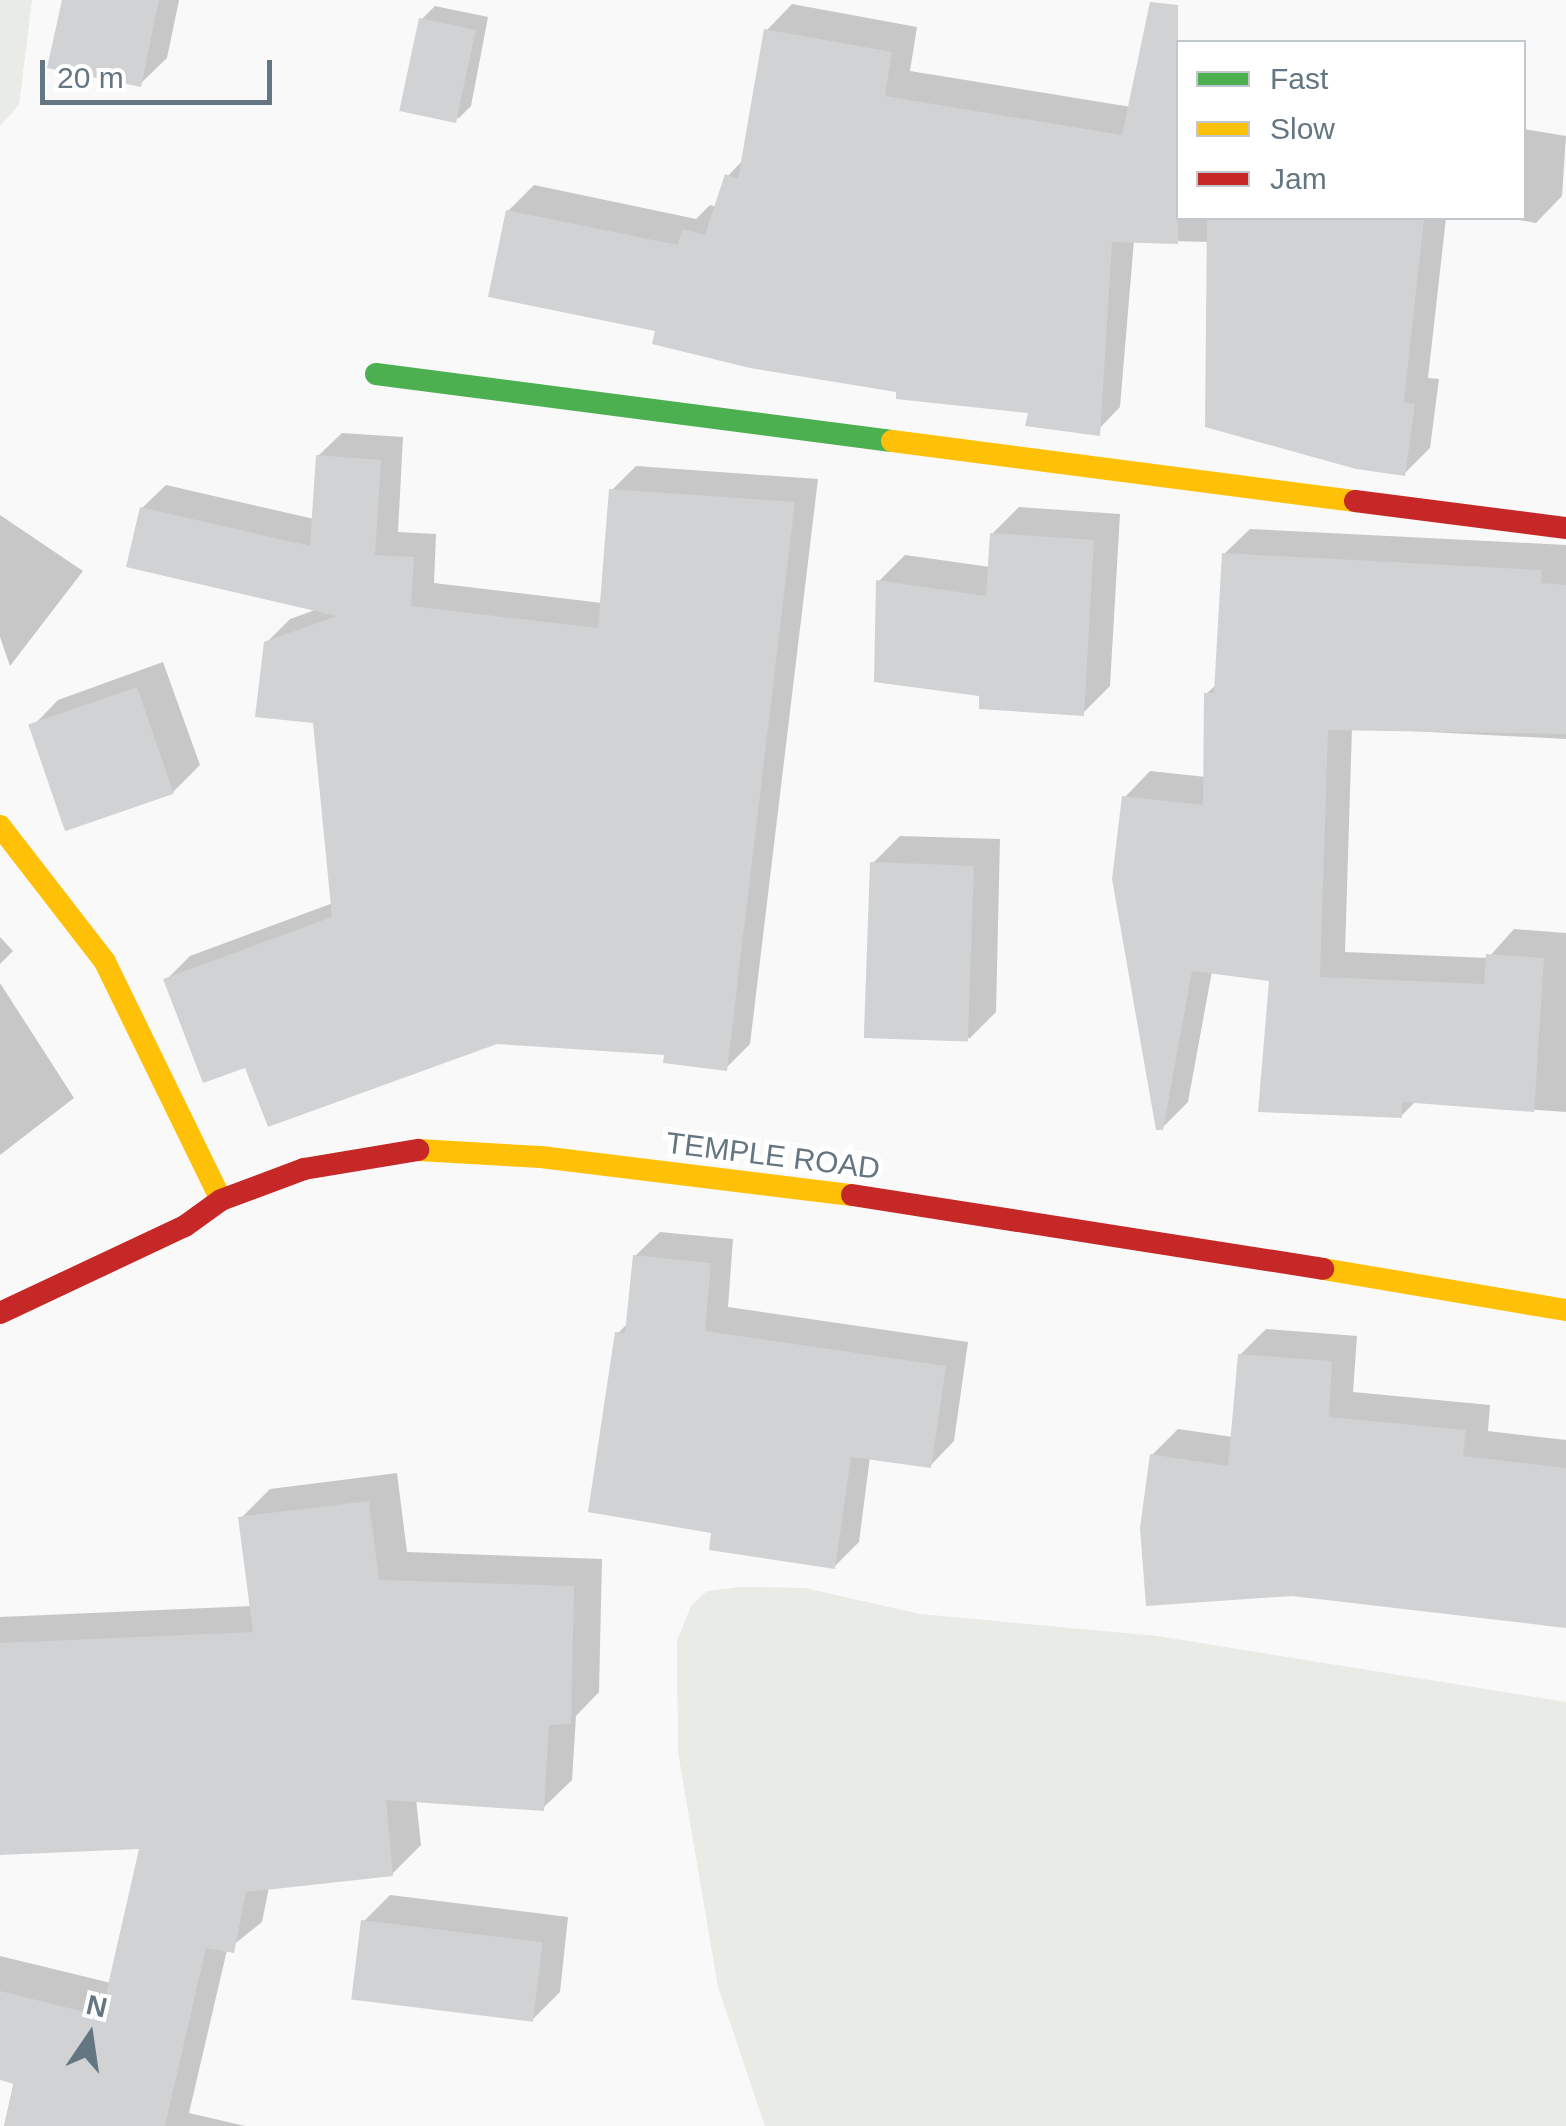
<!DOCTYPE html>
<style>
body{margin:0}
#map{position:relative;width:1566px;height:2126px;overflow:hidden;background:#f9f9f9;font-family:Arial,sans-serif}
div>[style]{position:absolute}
[style*='--x']{left:calc(var(--x)*1px);top:calc(var(--y)*1px);width:calc(var(--w)*1px);rotate:calc(var(--a)*1deg)}
.green>*{inset:0;background:#e8ebe6}
.shadow>*{inset:0;background:#0003}
.building>*{inset:0;background:#d0d2d3;transform-origin:0 0}
.fast>*{height:22px;margin:-11px;padding:0 11px;transform-origin:11px;border-radius:11px;background:#4caf50}
.slow>*{height:22px;margin:-11px;padding:0 11px;transform-origin:11px;border-radius:11px;background:#ffc107}
.jam>*{height:22px;margin:-11px;padding:0 11px;transform-origin:11px;border-radius:11px;background:#c62828}
span{translate:-50% -50%;white-space:nowrap;text-align:center;line-height:1.15;-webkit-text-stroke:10px #fff;paint-order:stroke}
.street-label{font-size:30px;color:#657683}
.legend{position:absolute;left:1176px;top:40px;width:350px;height:180px;box-sizing:border-box;background:#fff;border:2px solid #c1c8cd;margin:0;padding:12px 18px;list-style:none;font-size:30px;color:#657683}
.legend li{display:flex;align-items:center;gap:20px;height:50px}
.legend b{width:50px;border:2px solid #c1c8cd}
.north{position:absolute;left:40px;top:1986px;width:100px;height:100px;-webkit-text-stroke:8px #fff;paint-order:stroke;rotate:13deg;font-size:28px;font-weight:700;line-height:40px;text-align:center;color:#657683}
.north::after{content:'';display:block;margin:auto;width:35px;height:45px;background:#657683;clip-path:polygon(50% 0,100% 100%,50% 72%,0 100%)}
.scale{position:absolute;left:40px;top:60px;width:232px;height:45px;box-sizing:border-box;border:5px solid #657683;border-top:0;padding-left:12px;font-size:30px;line-height:35px;white-space:nowrap;color:#657683;-webkit-text-stroke:8px #fff;paint-order:stroke}
</style>
<div id="map">
<div class="green">
<div style="clip-path:polygon(0 0,32px 0,19px 105px,0 126px)"></div>
<div style="clip-path:polygon(741px 1587px,805px 1588px,920px 1614px,1157px 1636px,1566px 1702px,1566px 2126px,765px 2126px,718px 1987px,678px 1752px,677px 1641px,691px 1606px,707px 1591px)"></div>
</div>
<div class="shadow">
<div style="clip-path:polygon(64px 0,179px 0,167px 58px,140px 84px)"></div>
<div style="clip-path:polygon(792px 4px,917px 27px,910px 71px,1131px 107px,1158px 73px,1178px 78px,1178px 218px,1446px 218px,1428px 378px,1439px 379px,1430px 448px,1405px 473px,1209px 242px,1134px 240px,1120px 407px,1095px 433px,1031px 411px,899px 390px,658px 329px,508px 211px,534px 185px,696px 219px,710px 205px,717px 207px,728px 176px,744px 159px,767px 30px)"></div>
<div style="clip-path:polygon(435px 6px,488px 17px,471px 106px,458px 119px,422px 19px)"></div>
<div style="clip-path:polygon(1524px 129px,1566px 136px,1562px 196px,1536px 223px,1508px 218px,1524px 218px)"></div>
<div style="clip-path:polygon(342px 433px,403px 437px,398px 532px,436px 534px,434px 583px,602px 603px,612px 490px,636px 466px,818px 479px,750px 1044px,726px 1068px,667px 1053px,497px 1041px,247px 1064px,166px 980px,190px 956px,333px 903px,315px 720px,266px 643px,290px 619px,318px 609px,142px 508px,166px 485px,314px 519px,318px 456px)"></div>
<div style="clip-path:polygon(1019px 507px,1120px 514px,1110px 686px,1083px 713px,982px 694px,879px 581px,905px 555px,990px 567px,992px 534px)"></div>
<div style="clip-path:polygon(0 515px,83px 571px,10px 666px,0 637px)"></div>
<div style="clip-path:polygon(1250px 529px,1566px 545px,1566px 739px,1352px 728px,1345px 952px,1488px 958px,1514px 929px,1566px 933px,1566px 1112px,1416px 1101px,1401px 1116px,1271px 979px,1212px 971px,1188px 1102px,1162px 1128px,1125px 797px,1150px 771px,1206px 777px,1206px 694px,1217px 684px,1224px 554px)"></div>
<div style="clip-path:polygon(163px 662px,200px 765px,173px 792px,32px 727px,58px 700px)"></div>
<div style="clip-path:polygon(900px 836px,1000px 839px,996px 1012px,969px 1039px,873px 863px)"></div>
<div style="clip-path:polygon(0 937px,13px 951px,0 964px)"></div>
<div style="clip-path:polygon(0 983px,74px 1098px,0 1155px)"></div>
<div style="clip-path:polygon(660px 1232px,733px 1239px,728px 1307px,968px 1342px,954px 1441px,930px 1466px,870px 1457px,859px 1542px,835px 1566px,714px 1531px,618px 1333px,629px 1322px,635px 1256px)"></div>
<div style="clip-path:polygon(1266px 1329px,1357px 1336px,1353px 1392px,1490px 1405px,1488px 1431px,1566px 1440px,1566px 1626px,1152px 1455px,1178px 1429px,1233px 1437px,1240px 1355px)"></div>
<div style="clip-path:polygon(397px 1473px,407px 1552px,602px 1559px,599px 1692px,576px 1716px,572px 1780px,543px 1808px,416px 1799px,421px 1845px,392px 1874px,269px 1887px,262px 1922px,227px 1950px,189px 2113px,245px 2126px,4px 2126px,14px 2081px,0 2077px,0 1956px,111px 1983px,143px 1846px,0 1852px,0 1617px,252px 1606px,241px 1518px,270px 1489px)"></div>
<div style="clip-path:polygon(390px 1895px,568px 1917px,560px 1992px,533px 2019px,363px 1922px)"></div>
</div>
<div class="building">
<div style="clip-path:polygon(62px 0,159px 0,141px 87px,47px 68px)"></div>
<div style="clip-path:polygon(1150px 2px,1178px 5px,1178px 244px,1112px 242px,1100px 436px,1025px 426px,1028px 413px,896px 399px,896px 392px,750px 368px,652px 344px,655px 331px,488px 297px,506px 210px,678px 245px,682px 229px,705px 235px,725px 174px,738px 179px,764px 29px,892px 52px,885px 96px,1122px 135px)"></div>
<div style="left:419px;top:18px;width:58px;height:95px;rotate:12deg"></div>
<div style="clip-path:polygon(1207px 218px,1424px 218px,1404px 402px,1415px 404px,1405px 476px,1356px 469px,1205px 427px)"></div>
<div style="clip-path:polygon(316px 455px,381px 460px,375px 555px,414px 557px,411px 606px,598px 628px,609px 489px,795px 502px,727px 1071px,663px 1063px,664px 1055px,497px 1044px,268px 1127px,245px 1068px,203px 1083px,163px 979px,332px 917px,313px 723px,255px 717px,264px 642px,337px 616px,126px 567px,140px 507px,310px 546px)"></div>
<div style="clip-path:polygon(990px 533px,1094px 540px,1084px 716px,979px 709px,979px 696px,874px 682px,876px 580px,986px 596px)"></div>
<div style="clip-path:polygon(1222px 553px,1542px 570px,1541px 583px,1566px 585px,1566px 734px,1328px 730px,1320px 977px,1484px 984px,1486px 954px,1544px 958px,1534px 1112px,1402px 1102px,1402px 1118px,1258px 1112px,1269px 981px,1192px 971px,1163px 1130px,1156px 1130px,1112px 879px,1122px 796px,1203px 805px,1204px 693px,1214px 693px)"></div>
<div style="left:137px;top:687px;width:113px;height:115px;rotate:71deg"></div>
<div style="left:870px;top:862px;width:104px;height:176px;rotate:2deg"></div>
<div style="clip-path:polygon(633px 1255px,711px 1263px,705px 1331px,946px 1366px,931px 1468px,851px 1457px,835px 1569px,709px 1550px,711px 1533px,588px 1512px,615px 1332px,625px 1333px)"></div>
<div style="clip-path:polygon(1238px 1354px,1332px 1361px,1329px 1417px,1466px 1430px,1463px 1456px,1566px 1468px,1566px 1628px,1292px 1596px,1146px 1606px,1140px 1528px,1150px 1454px,1228px 1466px)"></div>
<div style="clip-path:polygon(369px 1501px,379px 1580px,574px 1586px,571px 1724px,549px 1725px,544px 1811px,386px 1800px,393px 1876px,246px 1892px,234px 1953px,206px 1948px,165px 2126px,4px 2126px,14px 2084px,0 2080px,0 1991px,101px 2016px,139px 1849px,0 1855px,0 1643px,253px 1632px,238px 1517px)"></div>
<div style="left:361px;top:1920px;width:183px;height:80px;rotate:7deg"></div>
</div>
<div class="fast">
<div style="--x:376;--y:374;--w:520;--a:7.4"></div>
</div>
<div class="slow">
<div style="--x:892;--y:441;--w:467;--a:7.4"></div>
<div style="--x:0;--y:826;--w:172;--a:52.3"></div>
<div style="--x:105;--y:962;--w:265;--a:64"></div>
<div style="--x:418;--y:1150;--w:123;--a:3.3"></div>
<div style="--x:541;--y:1157;--w:313;--a:7"></div>
<div style="--x:1323;--y:1269;--w:246;--a:9.6"></div>
</div>
<div class="jam">
<div style="--x:1355;--y:501;--w:213;--a:7.3"></div>
<div style="--x:852;--y:1195;--w:477;--a:8.9"></div>
<div style="--x:0;--y:1313;--w:204;--a:-25.2"></div>
<div style="--x:185;--y:1226;--w:44;--a:-35.8"></div>
<div style="--x:221;--y:1200;--w:89;--a:-20.5"></div>
<div style="--x:304;--y:1169;--w:116;--a:-9.5"></div>
</div>
<div class="street-label">
<span style="left:773px;top:1156px;rotate:7deg">TEMPLE ROAD</span>
</div>
<ul class="legend">
<li><b style="height:12px;background:#4caf50"></b>Fast</li>
<li><b style="height:12px;background:#ffc107"></b>Slow</li>
<li><b style="height:12px;background:#c62828"></b>Jam</li>
</ul>
<div class="north">N</div>
<div class="scale">20 m</div>
</div>
